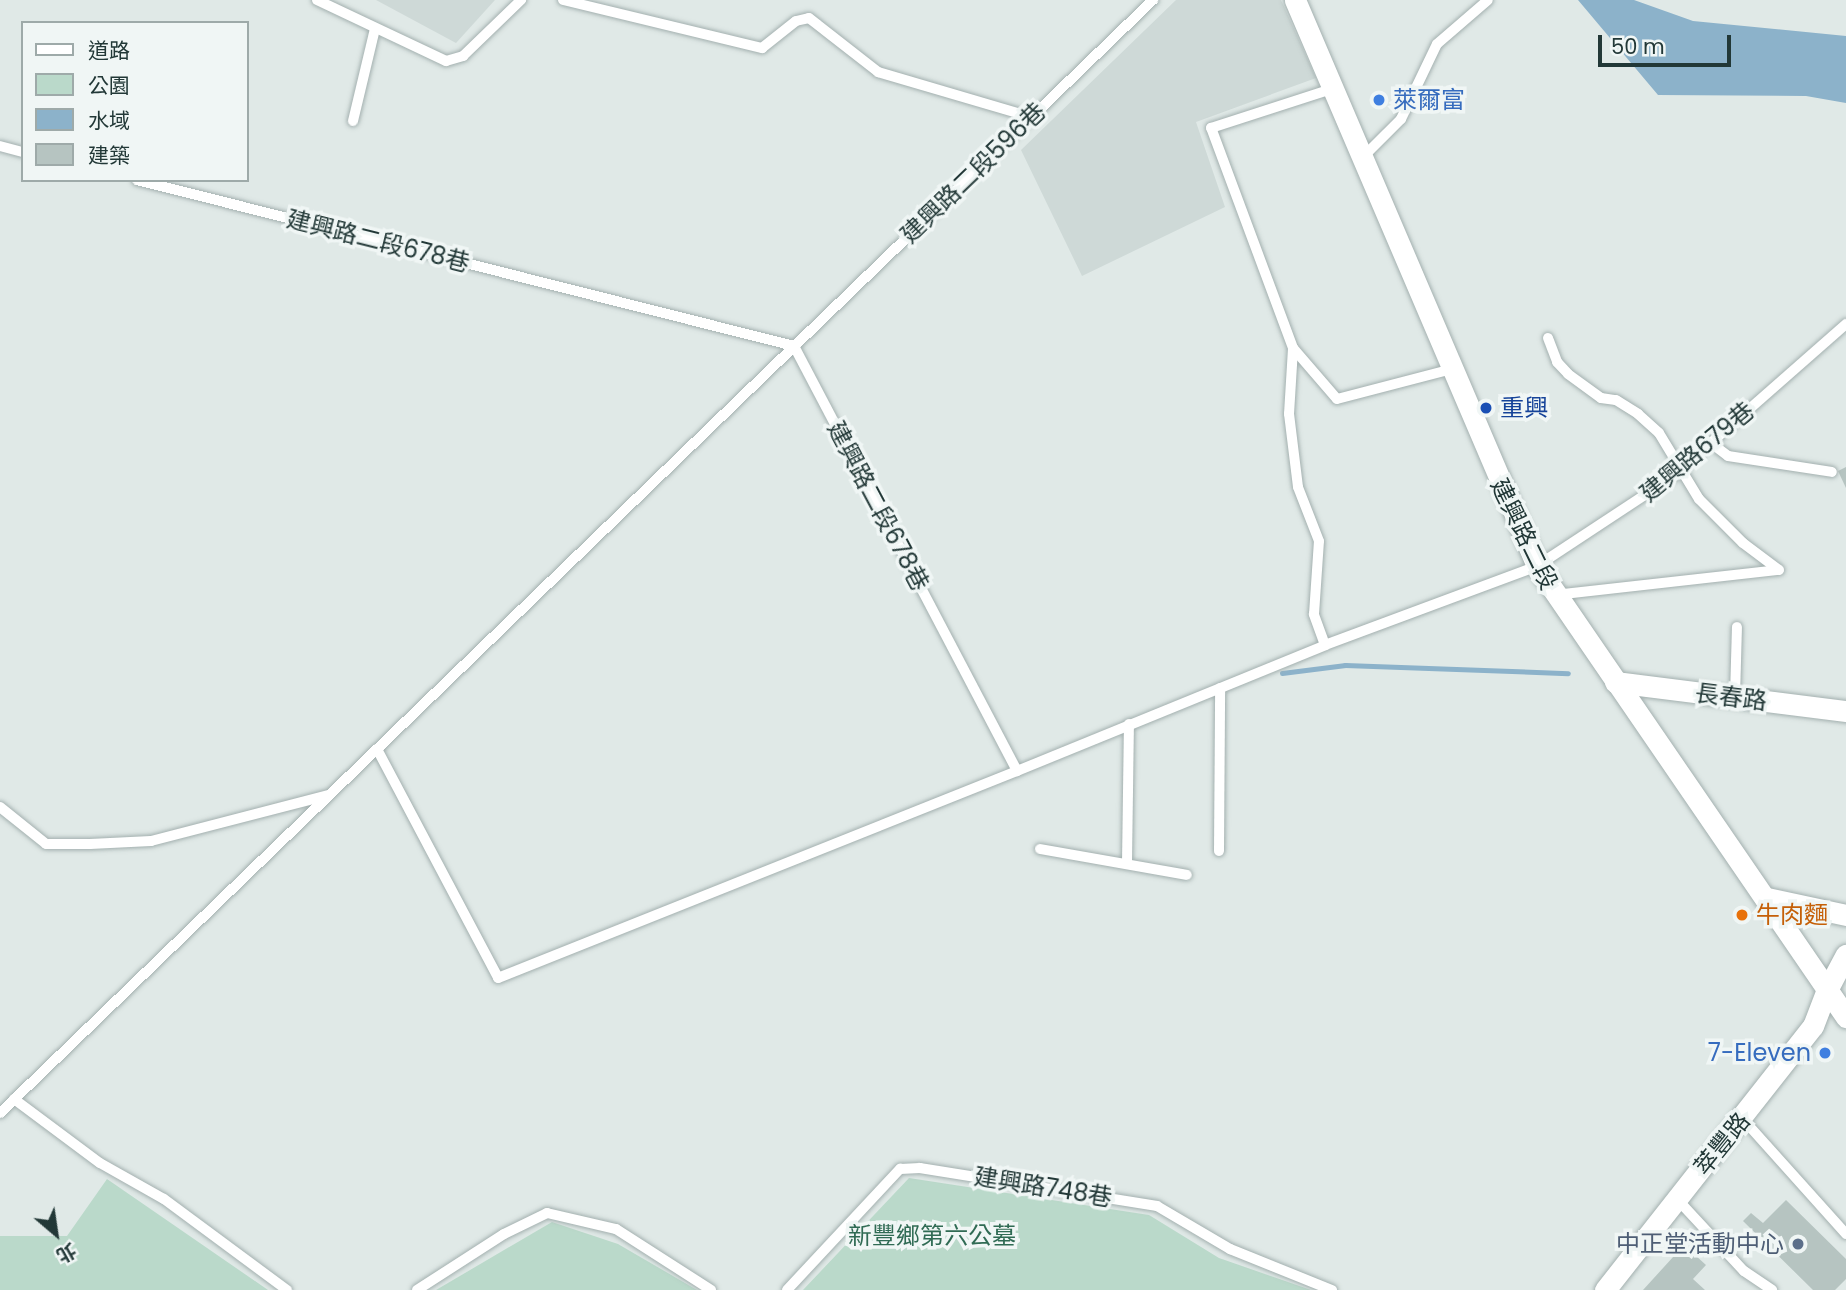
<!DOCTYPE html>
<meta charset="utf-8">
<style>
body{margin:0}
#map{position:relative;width:1846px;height:1290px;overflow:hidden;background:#e0e9e7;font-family:Poppins,"Noto Sans TC",sans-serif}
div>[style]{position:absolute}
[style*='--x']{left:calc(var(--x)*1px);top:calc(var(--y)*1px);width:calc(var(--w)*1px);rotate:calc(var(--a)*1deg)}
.built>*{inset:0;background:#ced9d7}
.green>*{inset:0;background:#bad9ca}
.water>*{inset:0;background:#8cb2ca}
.stream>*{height:5px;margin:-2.5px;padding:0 2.5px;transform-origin:2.5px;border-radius:2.5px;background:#8cb2ca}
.building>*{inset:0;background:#b6c4c1}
.roads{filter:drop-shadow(0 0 2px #a3b0af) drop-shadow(0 0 2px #a3b0af)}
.service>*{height:10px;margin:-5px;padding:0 5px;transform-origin:5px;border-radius:5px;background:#fff}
.minor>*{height:21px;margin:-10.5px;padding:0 10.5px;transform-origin:10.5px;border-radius:10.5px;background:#fff}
.tertiary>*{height:21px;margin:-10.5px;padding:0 10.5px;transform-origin:10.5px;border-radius:10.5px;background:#fff}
.dots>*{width:19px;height:19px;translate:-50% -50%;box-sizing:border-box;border:4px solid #f0f6f5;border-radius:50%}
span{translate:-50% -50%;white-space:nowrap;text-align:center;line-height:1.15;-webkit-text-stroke:7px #f0f6f5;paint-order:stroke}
.shop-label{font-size:24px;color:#366cbe}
.left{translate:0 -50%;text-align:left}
.right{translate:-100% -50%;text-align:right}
.street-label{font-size:24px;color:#223837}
.transit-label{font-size:24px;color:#164399}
.food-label{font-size:24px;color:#c56008}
.park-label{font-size:24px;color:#306b54}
.service-label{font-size:24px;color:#4e5e75}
.legend{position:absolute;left:21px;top:21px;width:228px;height:161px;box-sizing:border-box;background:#f0f6f5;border:2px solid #9eaaa9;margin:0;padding:9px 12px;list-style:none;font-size:21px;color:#223837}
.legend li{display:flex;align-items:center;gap:14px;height:35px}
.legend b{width:35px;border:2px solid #9eaaa9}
.north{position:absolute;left:21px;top:1199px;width:70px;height:70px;-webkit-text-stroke:5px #f0f6f5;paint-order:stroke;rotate:151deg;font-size:19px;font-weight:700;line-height:28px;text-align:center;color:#223837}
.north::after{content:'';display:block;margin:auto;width:24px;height:32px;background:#223837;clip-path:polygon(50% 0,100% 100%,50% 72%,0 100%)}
.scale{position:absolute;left:1598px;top:35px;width:133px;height:32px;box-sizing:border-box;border:4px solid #223837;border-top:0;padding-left:9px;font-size:21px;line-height:24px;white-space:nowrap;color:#223837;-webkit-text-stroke:5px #f0f6f5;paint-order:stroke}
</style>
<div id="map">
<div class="built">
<div style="clip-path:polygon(376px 0,495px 0,456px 43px)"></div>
<div style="clip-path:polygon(1176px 0,1281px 0,1316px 78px,1196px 122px,1225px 207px,1082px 276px,1021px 150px)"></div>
</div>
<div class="green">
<div style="clip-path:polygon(909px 1178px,1149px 1215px,1219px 1258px,1311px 1290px,803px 1290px)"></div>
<div style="clip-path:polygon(107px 1179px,268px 1290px,0 1290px,0 1236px,67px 1236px)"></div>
<div style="clip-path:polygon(552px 1222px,618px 1244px,697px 1290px,436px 1290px)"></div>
</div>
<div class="water">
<div style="clip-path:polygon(1578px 0,1634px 0,1693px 21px,1846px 36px,1846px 103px,1806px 96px,1658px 95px)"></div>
</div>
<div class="stream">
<div style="--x:1282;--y:673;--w:64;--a:-7.2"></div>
<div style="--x:1345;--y:665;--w:223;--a:2.1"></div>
</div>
<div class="building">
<div style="clip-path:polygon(1846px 467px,1846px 488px,1838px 471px)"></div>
<div style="clip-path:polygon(1786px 1200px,1846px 1259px,1846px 1279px,1835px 1290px,1813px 1290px,1743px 1221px,1751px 1213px,1763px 1223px)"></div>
<div style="clip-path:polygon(1684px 1245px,1706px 1265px,1693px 1279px,1705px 1290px,1643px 1290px)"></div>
</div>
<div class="roads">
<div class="service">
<div style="--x:317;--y:0;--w:143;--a:25.3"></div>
<div style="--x:446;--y:61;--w:18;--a:-16"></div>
<div style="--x:463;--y:56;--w:81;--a:-44"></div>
<div style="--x:563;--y:0;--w:205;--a:13.6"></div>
<div style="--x:762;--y:48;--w:43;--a:-38.5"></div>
<div style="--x:796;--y:21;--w:13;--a:-13"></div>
<div style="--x:809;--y:18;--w:88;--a:38"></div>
<div style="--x:878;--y:72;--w:159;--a:16.4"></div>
<div style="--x:353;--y:121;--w:95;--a:-76.6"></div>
<div style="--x:0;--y:146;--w:24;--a:15"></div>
<div style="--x:1365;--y:155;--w:51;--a:-45"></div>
<div style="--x:1401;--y:119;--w:83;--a:-64.4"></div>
<div style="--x:1437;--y:44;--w:67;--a:-40.8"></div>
<div style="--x:137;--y:180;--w:678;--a:14.18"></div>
<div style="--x:794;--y:346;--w:480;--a:62.3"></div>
<div style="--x:1017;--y:771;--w:333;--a:-22.2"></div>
<div style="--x:1325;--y:645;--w:226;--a:-20.4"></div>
<div style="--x:1537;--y:566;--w:162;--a:-33.4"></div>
<div style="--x:1672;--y:477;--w:232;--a:-41.3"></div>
<div style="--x:1548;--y:338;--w:26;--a:69"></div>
<div style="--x:1557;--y:362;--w:16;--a:47"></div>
<div style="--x:1568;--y:374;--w:41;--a:36"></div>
<div style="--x:1601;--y:398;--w:15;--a:8"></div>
<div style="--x:1616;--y:400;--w:26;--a:32"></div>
<div style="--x:1638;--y:414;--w:28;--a:42"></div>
<div style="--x:1659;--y:433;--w:77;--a:58.8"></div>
<div style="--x:1699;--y:499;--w:62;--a:45"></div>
<div style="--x:1743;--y:543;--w:45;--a:36.9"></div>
<div style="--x:1293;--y:348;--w:67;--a:49.2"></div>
<div style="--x:1337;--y:399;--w:119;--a:-14.6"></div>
<div style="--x:1711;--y:443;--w:21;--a:37"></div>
<div style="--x:1728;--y:456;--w:105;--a:8.7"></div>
<div style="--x:1555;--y:595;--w:225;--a:-6.4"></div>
<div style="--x:1325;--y:645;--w:33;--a:-110"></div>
<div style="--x:1314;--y:614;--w:73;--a:-86.1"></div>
<div style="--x:1319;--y:541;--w:58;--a:-111.3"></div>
<div style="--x:1298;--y:487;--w:74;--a:-97"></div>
<div style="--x:1289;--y:414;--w:66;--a:-86.5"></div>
<div style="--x:1293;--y:348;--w:235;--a:-110.4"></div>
<div style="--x:1211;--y:128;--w:130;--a:-17.9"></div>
<div style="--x:1735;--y:697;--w:70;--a:-88.4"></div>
<div style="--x:377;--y:749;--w:259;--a:62.1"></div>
<div style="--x:498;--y:978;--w:559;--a:-21.74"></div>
<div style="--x:0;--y:807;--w:59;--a:38.8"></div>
<div style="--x:46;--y:844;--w:44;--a:0"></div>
<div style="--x:90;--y:844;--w:61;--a:-2.8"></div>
<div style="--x:151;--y:841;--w:184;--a:-14.5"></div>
<div style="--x:1040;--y:849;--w:149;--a:10"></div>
<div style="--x:1219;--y:851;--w:163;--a:-89.6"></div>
<div style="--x:1127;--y:863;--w:139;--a:-89.2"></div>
<div style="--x:14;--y:1099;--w:107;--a:36.7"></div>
<div style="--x:100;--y:1163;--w:73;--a:29.4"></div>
<div style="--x:164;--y:1199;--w:153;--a:36.5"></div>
<div style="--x:0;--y:1113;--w:1603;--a:-43.99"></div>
<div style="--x:1742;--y:1118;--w:156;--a:48.1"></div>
<div style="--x:1677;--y:1199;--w:98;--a:47.1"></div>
<div style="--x:1744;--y:1271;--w:34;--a:34"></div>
<div style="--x:417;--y:1290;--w:103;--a:-32.8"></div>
<div style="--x:504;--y:1234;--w:48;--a:-26"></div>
<div style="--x:547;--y:1213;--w:71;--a:13.1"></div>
<div style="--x:616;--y:1229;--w:113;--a:32.7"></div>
<div style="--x:787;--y:1290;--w:166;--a:-47"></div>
<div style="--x:900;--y:1169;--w:20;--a:-3"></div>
<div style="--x:920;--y:1168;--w:240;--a:9.1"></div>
<div style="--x:1157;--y:1206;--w:85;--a:30.5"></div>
<div style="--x:1230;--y:1249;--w:110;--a:21.9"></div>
</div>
<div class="minor">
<div style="--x:1615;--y:682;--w:233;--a:7.2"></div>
<div style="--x:1605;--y:1290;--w:336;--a:-51.8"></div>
<div style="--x:1813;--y:1026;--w:39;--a:-69"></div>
</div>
<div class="tertiary">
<div style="--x:1295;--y:0;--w:616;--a:66.85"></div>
<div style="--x:1537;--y:566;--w:547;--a:55.58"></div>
<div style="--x:1767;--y:898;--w:81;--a:12.1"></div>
<div style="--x:1827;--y:990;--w:40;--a:-62"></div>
</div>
</div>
<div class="dots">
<div style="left:1379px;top:100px;background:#3f7fe0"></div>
<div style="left:1486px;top:408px;background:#1a4fb4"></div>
<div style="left:1742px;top:915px;background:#e8710a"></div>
<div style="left:1825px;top:1053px;background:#3f7fe0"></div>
<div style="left:1798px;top:1244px;background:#5c6f8a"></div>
</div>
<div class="shop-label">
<span class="left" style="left:1393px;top:100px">萊爾富</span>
<span class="right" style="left:1811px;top:1053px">7-Eleven</span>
</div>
<div class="street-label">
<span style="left:973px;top:173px;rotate:-44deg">建興路二段596巷</span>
<span style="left:378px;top:241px;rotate:14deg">建興路二段678巷</span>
<span style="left:1697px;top:452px;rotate:-40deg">建興路679巷</span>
<span style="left:878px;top:506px;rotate:62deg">建興路二段678巷</span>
<span style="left:1524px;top:534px;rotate:64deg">建興路二段</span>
<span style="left:1731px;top:697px;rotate:7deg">長春路</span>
<span style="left:1722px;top:1144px;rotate:-51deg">萃豐路</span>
<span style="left:1043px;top:1187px;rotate:9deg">建興路748巷</span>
</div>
<div class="transit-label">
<span class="left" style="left:1500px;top:408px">重興</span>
</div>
<div class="food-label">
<span class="left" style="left:1756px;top:915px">牛肉麵</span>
</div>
<div class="park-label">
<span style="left:932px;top:1236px">新豐鄉第六公墓</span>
</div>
<div class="service-label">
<span class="right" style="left:1784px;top:1244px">中正堂活動中心</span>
</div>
<ul class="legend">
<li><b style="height:9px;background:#fff"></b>道路</li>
<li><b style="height:19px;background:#bad9ca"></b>公園</li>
<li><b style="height:19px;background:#8cb2ca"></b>水域</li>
<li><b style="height:19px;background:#b6c4c1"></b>建築</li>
</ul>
<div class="north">北</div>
<div class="scale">50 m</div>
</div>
